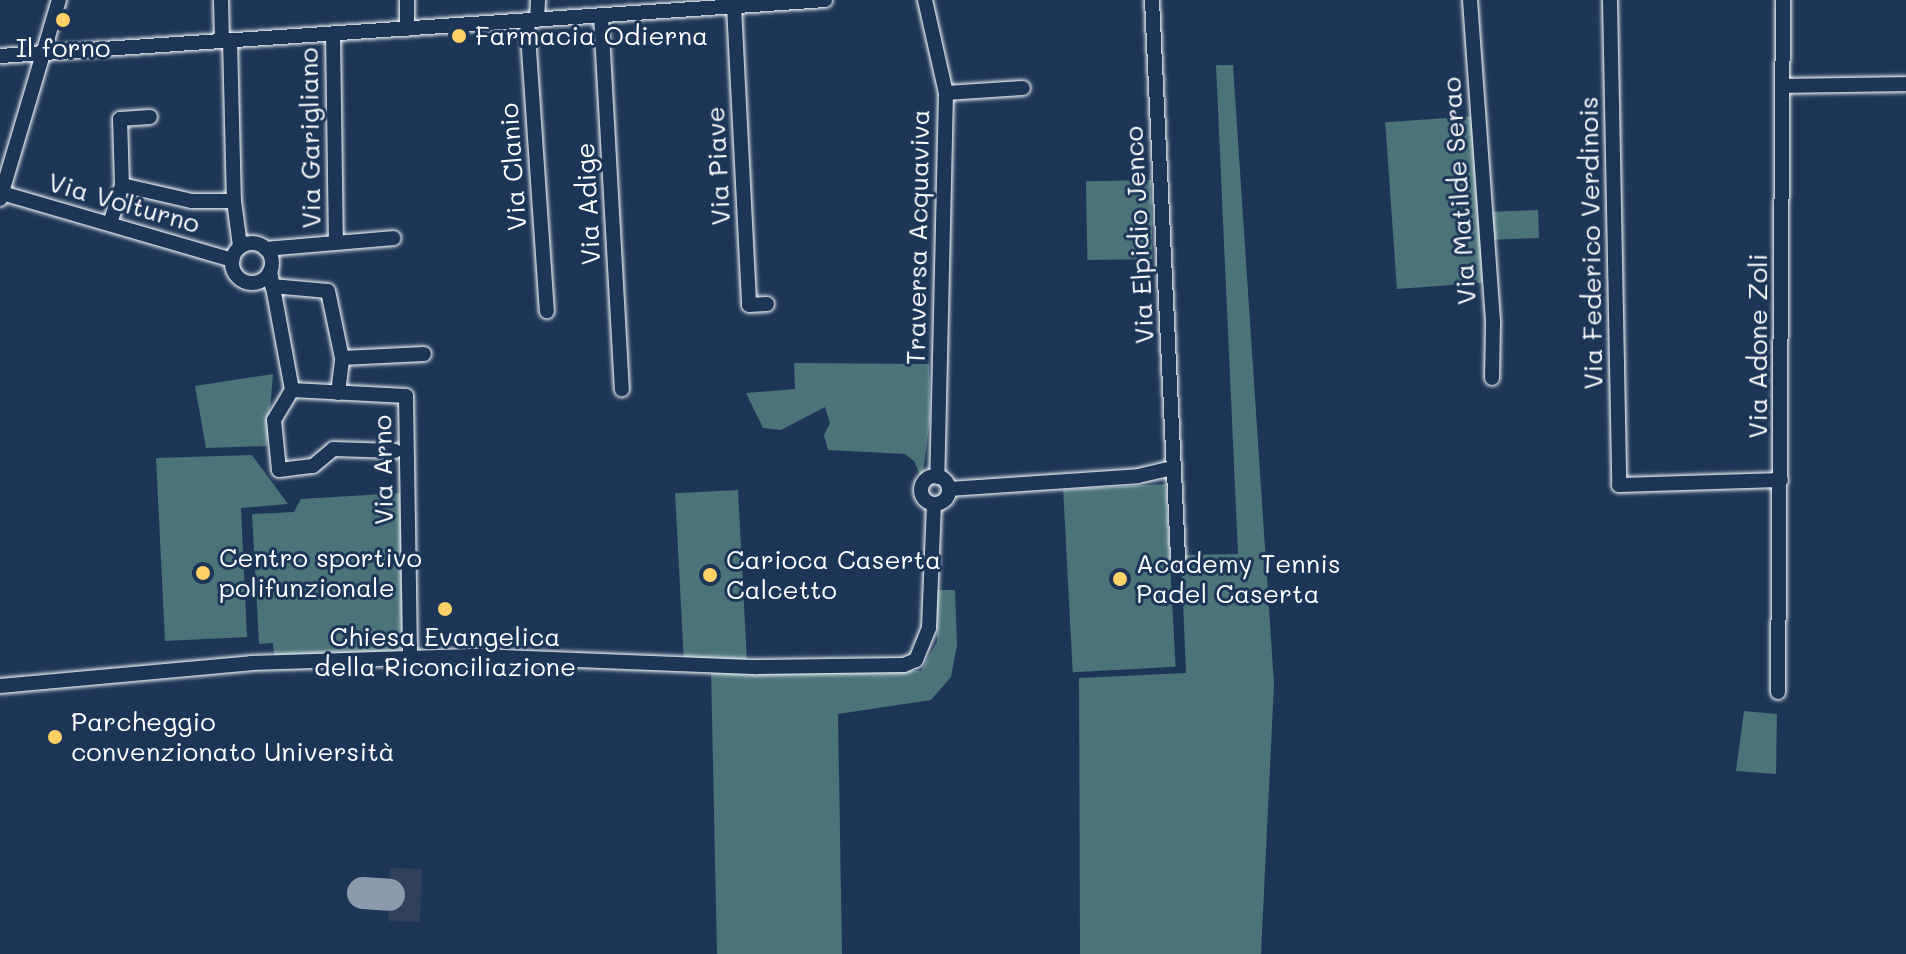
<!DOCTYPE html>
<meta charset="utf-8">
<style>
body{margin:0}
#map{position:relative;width:1906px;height:954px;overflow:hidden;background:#1d3557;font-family:Mali,sans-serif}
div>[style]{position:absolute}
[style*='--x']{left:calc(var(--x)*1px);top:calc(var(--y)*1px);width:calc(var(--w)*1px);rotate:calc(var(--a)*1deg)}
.built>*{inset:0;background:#31415d;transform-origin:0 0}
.green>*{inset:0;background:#4b7479;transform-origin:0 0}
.taxiway>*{height:32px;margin:-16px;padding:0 16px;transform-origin:16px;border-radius:16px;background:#8e9aab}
.roads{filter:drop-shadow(0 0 2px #fff) drop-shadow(0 0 2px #fff)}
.minor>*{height:14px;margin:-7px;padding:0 7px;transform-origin:7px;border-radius:7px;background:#1d3557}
.minor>.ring{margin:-7px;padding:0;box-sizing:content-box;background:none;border:14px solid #1d3557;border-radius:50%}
.dots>*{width:22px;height:22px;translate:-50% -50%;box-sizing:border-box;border:4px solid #1d3557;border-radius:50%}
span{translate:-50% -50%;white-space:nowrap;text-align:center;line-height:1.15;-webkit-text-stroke:6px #1d3557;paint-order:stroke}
.poi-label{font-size:26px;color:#fff}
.left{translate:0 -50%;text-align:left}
.street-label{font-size:26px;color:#fff}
</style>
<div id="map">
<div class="built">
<div style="left:390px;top:868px;width:32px;height:53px;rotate:2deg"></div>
</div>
<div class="green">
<div style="clip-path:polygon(1216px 65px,1233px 65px,1274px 684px,1261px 954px,1080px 954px,1079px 678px,1186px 673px,1181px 555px,1238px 554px)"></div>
<div style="left:1476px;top:116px;width:167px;height:91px;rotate:86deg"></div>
<div style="left:1151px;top:180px;width:79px;height:65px;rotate:89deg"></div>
<div style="left:1538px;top:210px;width:28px;height:48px;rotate:88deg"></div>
<div style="clip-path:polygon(794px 363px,929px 364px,930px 419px,922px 480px,914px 461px,905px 454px,828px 450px,824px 435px,830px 423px,825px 407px,781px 430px,763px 428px,746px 393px,795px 389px)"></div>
<div style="clip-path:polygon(273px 374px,267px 446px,206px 448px,195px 386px)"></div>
<div style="clip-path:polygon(252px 455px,288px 504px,241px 508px,247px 637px,165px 641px,156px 458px)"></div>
<div style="left:1166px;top:484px;width:183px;height:103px;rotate:87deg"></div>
<div style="left:738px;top:490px;width:170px;height:63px;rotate:87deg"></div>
<div style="clip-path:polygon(400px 493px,403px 645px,398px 651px,274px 656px,273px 643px,259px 644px,252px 514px,294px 512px,301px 499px)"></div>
<div style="clip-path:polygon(936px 590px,955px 590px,957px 645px,951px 677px,931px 700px,838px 714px,842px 954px,717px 954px,711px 670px,921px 671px,937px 642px)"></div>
<div style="clip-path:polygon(1744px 711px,1777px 714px,1776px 774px,1736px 771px)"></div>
</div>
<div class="taxiway">
<div style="--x:363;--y:893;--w:26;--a:4"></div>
</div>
<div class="roads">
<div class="minor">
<div style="--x:221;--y:0;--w:41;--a:88.6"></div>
<div style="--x:407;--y:0;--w:29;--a:90"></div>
<div style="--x:925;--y:0;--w:95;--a:77.3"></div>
<div style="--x:946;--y:93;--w:384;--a:91.3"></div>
<div style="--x:1152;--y:0;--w:559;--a:87.33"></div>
<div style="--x:1470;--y:0;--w:323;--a:85.9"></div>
<div style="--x:1493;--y:322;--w:56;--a:91"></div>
<div style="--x:1610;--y:0;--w:485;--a:88.9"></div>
<div style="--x:1619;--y:485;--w:162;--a:-1.8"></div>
<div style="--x:734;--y:6;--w:299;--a:87.1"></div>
<div style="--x:749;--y:305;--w:18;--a:-3"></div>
<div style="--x:601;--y:16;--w:374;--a:86.8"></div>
<div style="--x:527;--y:20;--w:292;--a:86.1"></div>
<div style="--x:537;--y:20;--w:20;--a:-87"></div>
<div style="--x:333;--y:34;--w:208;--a:89.2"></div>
<div style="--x:230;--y:40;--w:161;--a:88.6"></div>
<div style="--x:234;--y:201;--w:45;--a:82.4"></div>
<div style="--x:0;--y:56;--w:827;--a:-3.88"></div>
<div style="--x:1784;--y:86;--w:122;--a:-0.9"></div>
<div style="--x:946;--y:93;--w:77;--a:-3.7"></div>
<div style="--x:122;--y:185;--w:66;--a:-91.7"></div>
<div style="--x:120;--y:119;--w:30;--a:-4"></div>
<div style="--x:2;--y:193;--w:240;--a:16.2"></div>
<div style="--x:0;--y:199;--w:208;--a:-73.5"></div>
<div style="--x:110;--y:224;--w:41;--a:-72.9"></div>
<div style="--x:122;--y:185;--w:72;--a:12.9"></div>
<div style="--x:192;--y:201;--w:42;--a:0"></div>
<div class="ring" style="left:232px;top:243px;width:26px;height:26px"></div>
<div style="--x:266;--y:249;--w:128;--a:-4.9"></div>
<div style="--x:270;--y:271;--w:121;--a:79.5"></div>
<div style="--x:292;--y:390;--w:114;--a:3"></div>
<div style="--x:406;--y:396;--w:262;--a:89.1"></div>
<div style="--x:272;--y:286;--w:56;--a:5.1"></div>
<div style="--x:328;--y:291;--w:68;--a:78.2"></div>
<div style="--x:292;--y:390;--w:35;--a:121"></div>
<div style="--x:274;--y:420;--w:50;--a:84.3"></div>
<div style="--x:279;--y:470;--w:34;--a:-7"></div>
<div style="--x:313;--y:466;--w:26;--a:-40"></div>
<div style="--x:333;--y:449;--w:62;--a:1.8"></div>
<div style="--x:338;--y:393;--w:35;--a:-83"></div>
<div style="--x:342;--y:358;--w:82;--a:-2.8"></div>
<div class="ring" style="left:921px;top:476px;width:14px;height:14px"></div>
<div style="--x:949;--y:489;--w:189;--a:-3.9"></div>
<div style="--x:1138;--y:476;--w:37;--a:-13"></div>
<div style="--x:0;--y:686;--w:252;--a:-5.2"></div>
<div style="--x:251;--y:663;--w:228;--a:-1.8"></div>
<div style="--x:479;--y:656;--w:279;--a:2.3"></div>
<div style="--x:758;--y:667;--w:146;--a:-0.8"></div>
<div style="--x:904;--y:665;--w:13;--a:-23"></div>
<div style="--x:916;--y:660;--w:35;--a:-68"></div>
<div style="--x:929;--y:628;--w:124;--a:-87.7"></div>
<div style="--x:1778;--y:692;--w:692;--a:-89.59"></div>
</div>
</div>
<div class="dots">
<div style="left:63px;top:20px;background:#ffd166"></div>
<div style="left:459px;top:36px;background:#ffd166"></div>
<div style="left:203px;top:573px;background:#ffd166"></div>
<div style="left:710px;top:575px;background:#ffd166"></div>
<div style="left:1120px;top:579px;background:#ffd166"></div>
<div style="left:445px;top:609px;background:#ffd166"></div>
<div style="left:55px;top:737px;background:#ffd166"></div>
</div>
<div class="poi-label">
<span class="left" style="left:475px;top:36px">Farmacia Odierna</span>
<span style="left:63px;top:48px">Il forno</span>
<span class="left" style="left:219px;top:573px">Centro sportivo<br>polifunzionale</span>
<span class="left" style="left:726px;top:575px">Carioca Caserta<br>Calcetto</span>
<span class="left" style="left:1136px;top:579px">Academy Tennis<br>Padel Caserta</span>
<span style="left:445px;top:652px">Chiesa Evangelica<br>della Riconciliazione</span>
<span class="left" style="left:71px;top:737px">Parcheggio<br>convenzionato Università</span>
</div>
<div class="street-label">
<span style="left:310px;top:138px;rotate:-91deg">Via Garigliano</span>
<span style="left:718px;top:166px;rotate:-93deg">Via Piave</span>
<span style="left:513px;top:167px;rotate:-94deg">Via Clanio</span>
<span style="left:1459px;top:191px;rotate:-94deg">Via Matilde Serao</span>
<span style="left:124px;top:203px;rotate:16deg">Via Volturno</span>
<span style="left:588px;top:204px;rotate:-93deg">Via Adige</span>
<span style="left:1139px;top:235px;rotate:-93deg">Via Elpidio Jenco</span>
<span style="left:918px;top:237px;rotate:-89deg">Traversa Acquaviva</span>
<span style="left:1591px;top:243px;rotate:-91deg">Via Federico Verdinois</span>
<span style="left:1758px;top:346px;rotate:-90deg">Via Adone Zoli</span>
<span style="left:383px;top:470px;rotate:-91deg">Via Arno</span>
</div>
</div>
